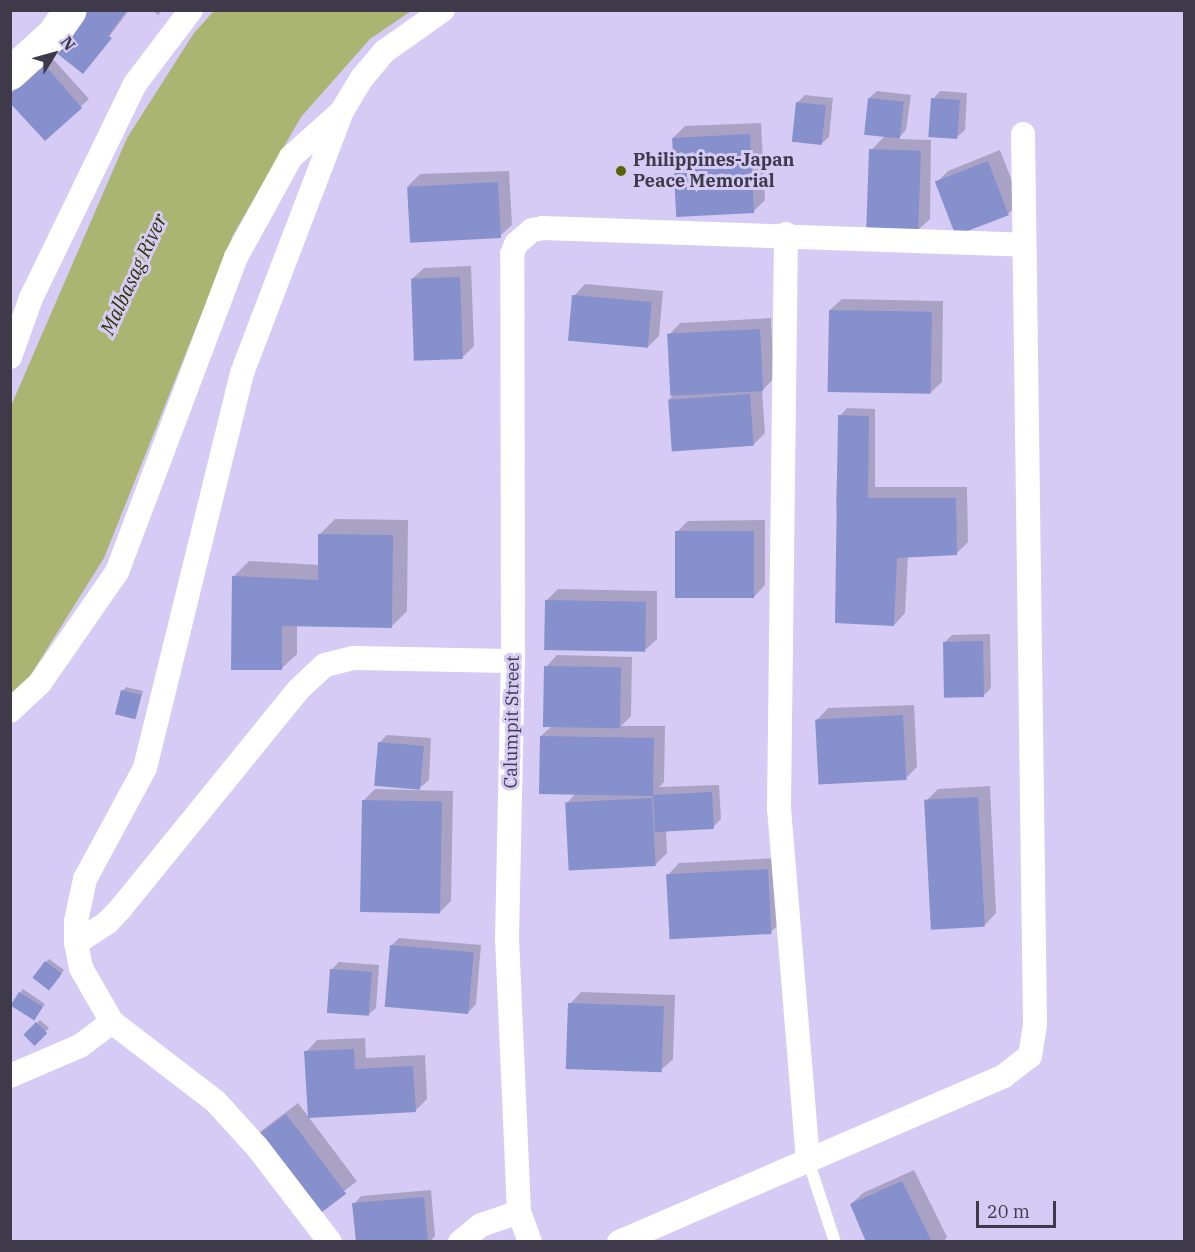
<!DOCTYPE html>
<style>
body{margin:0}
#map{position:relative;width:1195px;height:1252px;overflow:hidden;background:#d5cbf5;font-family:"IBM Plex Serif",serif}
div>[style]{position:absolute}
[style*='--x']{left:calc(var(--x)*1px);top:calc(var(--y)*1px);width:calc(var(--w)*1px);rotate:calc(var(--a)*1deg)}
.water>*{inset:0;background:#aab571}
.shadow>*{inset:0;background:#0003;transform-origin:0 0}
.building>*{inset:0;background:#8690cd;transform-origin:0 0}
.service>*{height:12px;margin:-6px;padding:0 6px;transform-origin:6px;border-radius:6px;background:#fff}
.minor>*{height:24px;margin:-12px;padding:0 12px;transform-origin:12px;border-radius:12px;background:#fff}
.secondary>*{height:33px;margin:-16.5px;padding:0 16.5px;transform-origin:16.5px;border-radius:16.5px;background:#fff}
.dots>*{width:16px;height:16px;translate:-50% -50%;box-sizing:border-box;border:3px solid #d5cbf5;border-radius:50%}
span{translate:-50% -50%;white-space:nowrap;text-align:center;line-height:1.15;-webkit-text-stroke:6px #d5cbf5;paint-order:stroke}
.poi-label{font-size:18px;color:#3e3a4a;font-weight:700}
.left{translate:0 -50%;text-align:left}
.street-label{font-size:18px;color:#3e3a4a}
.water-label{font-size:20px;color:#2f3500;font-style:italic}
.frame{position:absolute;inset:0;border:12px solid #3e3a4a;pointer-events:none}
.north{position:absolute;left:24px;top:24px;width:60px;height:60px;-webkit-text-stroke:4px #d5cbf5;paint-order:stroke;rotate:53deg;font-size:16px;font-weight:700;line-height:24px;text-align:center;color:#3e3a4a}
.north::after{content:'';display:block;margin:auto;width:21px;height:27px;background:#3e3a4a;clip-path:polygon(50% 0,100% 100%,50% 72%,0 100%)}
.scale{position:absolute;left:976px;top:1201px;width:80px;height:27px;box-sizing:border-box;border:3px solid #3e3a4a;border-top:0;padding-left:8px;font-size:18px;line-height:21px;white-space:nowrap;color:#3e3a4a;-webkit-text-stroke:4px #d5cbf5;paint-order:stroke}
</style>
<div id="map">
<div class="water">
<div style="clip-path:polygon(214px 11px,411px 11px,370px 39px,301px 117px,233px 235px,104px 558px,30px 676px,11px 693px,11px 406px,127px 138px,194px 33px)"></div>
</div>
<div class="shadow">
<div style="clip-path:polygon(87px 10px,129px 10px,83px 72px)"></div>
<div style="clip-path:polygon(152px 10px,162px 10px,158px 15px)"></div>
<div style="clip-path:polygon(52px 58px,89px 99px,45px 139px,16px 90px)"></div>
<div style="clip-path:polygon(877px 91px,911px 95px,906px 130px,898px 139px,931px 140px,930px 219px,918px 230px,871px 150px,885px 136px,869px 98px)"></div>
<div style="clip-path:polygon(940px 91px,967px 93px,965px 130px,957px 137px,933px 99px)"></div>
<div style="clip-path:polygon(805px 95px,833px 98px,829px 137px,821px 144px,797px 103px)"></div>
<div style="clip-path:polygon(761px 123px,765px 200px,753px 212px,673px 138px,685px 126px)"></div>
<div style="clip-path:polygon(1000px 150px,1020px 202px,1009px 213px,957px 234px,936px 183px,948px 171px)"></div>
<div style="clip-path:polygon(509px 171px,512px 225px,500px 236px,408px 186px,420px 174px)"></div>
<div style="clip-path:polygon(471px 266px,474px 346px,463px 357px,412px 279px,424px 268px)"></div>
<div style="clip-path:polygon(585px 284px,663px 291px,659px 336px,647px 348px,574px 296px)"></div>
<div style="clip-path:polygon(842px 299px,943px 301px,942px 382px,930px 393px,830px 310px)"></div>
<div style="clip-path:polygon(771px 318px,774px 378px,762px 391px,765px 433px,753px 445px,669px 399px,675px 394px,669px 335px,680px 323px)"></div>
<div style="clip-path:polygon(847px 408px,875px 409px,875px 487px,967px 487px,968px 542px,956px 554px,908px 556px,905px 613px,894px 625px,839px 555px,836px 498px,840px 416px)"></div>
<div style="clip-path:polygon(335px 519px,408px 520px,407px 611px,392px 626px,297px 624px,297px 654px,281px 669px,234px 576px,249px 561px,320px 565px,320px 534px)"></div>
<div style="clip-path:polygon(765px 520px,765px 585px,754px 597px,676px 533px,688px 521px)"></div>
<div style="clip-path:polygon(558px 589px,657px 591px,657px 639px,645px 650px,546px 601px)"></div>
<div style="clip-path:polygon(990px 634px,991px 688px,984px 695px,945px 642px,952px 635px)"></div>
<div style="clip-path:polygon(557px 655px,632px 657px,631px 716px,621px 726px,665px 726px,664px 782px,659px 787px,719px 785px,721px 819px,713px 827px,666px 829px,667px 853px,655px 865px,567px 803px,576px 793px,541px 736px,552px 726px,546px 667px)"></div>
<div style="clip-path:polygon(126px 687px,143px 691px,136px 717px,123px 691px)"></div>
<div style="clip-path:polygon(914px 705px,917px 767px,906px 778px,817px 720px,828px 708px)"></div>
<div style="clip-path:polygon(387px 735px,431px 738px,429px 780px,421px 787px,379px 743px)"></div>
<div style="clip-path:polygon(990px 786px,996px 913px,985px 925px,926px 801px,938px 789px)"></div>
<div style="clip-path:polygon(375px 789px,453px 791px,451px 901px,439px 913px,363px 801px)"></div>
<div style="clip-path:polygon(779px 858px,782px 921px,770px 933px,668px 875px,679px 863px)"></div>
<div style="clip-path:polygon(399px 938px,481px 945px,476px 1004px,469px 1012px,391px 946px)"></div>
<div style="clip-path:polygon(49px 959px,64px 970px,53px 985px,46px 962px)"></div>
<div style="clip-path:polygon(339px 962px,379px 965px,376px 1008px,368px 1015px,332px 969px)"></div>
<div style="clip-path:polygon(23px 989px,45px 1004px,37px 1015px,20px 993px)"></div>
<div style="clip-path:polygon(581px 992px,675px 995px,673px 1059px,661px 1070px,570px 1004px)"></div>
<div style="left:40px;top:1020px;width:12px;height:21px;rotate:42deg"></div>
<div style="clip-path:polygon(365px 1038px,366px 1058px,425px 1055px,427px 1099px,416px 1110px,306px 1052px,317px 1040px)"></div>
<div style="left:298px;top:1103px;width:98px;height:51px;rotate:53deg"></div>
<div style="clip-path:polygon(914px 1170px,947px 1237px,943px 1242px,868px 1242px,851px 1204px,863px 1193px)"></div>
<div style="clip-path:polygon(431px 1190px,435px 1236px,430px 1242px,357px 1242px,354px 1204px,361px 1196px)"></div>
</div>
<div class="building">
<div style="clip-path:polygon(84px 10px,127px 10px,108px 36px,112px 38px,83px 74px,54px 51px)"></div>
<div style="clip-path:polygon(44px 64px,82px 108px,45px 141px,10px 103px,10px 94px)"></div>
<div style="left:868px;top:98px;width:36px;height:37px;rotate:6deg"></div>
<div style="left:931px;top:98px;width:29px;height:39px;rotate:4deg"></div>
<div style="left:796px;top:102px;width:30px;height:40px;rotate:6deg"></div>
<div style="left:750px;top:134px;width:79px;height:78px;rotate:87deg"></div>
<div style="left:869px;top:149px;width:52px;height:81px;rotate:2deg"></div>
<div style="left:988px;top:161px;width:58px;height:57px;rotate:69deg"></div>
<div style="left:498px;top:182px;width:56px;height:91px;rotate:87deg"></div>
<div style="left:460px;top:277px;width:82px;height:49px;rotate:88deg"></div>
<div style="left:572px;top:295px;width:80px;height:46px;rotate:5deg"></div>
<div style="left:829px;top:310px;width:103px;height:82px;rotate:1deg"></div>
<div style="left:760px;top:329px;width:62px;height:93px;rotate:87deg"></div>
<div style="left:750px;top:394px;width:52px;height:82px;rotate:86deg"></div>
<div style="clip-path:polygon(838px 415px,869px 416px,868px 498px,956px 498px,957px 555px,897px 558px,894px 626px,835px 623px)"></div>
<div style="left:754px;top:531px;width:67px;height:79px;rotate:90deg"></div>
<div style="clip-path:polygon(318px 534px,393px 535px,392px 628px,282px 626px,282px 670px,231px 670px,232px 576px,318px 580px)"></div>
<div style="left:545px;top:600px;width:101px;height:50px;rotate:1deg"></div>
<div style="left:983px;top:641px;width:56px;height:40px;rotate:89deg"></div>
<div style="left:544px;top:666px;width:77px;height:61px;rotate:1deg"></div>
<div style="left:121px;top:690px;width:21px;height:25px;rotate:14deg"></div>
<div style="left:903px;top:715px;width:65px;height:88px;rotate:87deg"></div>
<div style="left:540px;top:736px;width:114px;height:58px;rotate:1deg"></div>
<div style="left:378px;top:742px;width:46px;height:44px;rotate:5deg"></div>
<div style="left:712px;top:792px;width:37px;height:59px;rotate:87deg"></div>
<div style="left:978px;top:797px;width:130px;height:54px;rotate:87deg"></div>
<div style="left:652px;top:798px;width:68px;height:87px;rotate:87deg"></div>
<div style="left:362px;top:800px;width:80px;height:112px;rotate:1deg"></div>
<div style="left:768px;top:869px;width:65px;height:102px;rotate:87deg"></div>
<div style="left:390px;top:945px;width:84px;height:62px;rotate:5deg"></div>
<div style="left:45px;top:961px;width:21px;height:21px;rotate:37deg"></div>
<div style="left:330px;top:969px;width:42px;height:44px;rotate:4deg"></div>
<div style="left:19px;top:992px;width:28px;height:16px;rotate:32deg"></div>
<div style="left:568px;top:1003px;width:96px;height:66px;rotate:2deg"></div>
<div style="left:36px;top:1022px;width:16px;height:18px;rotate:45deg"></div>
<div style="clip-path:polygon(354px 1049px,355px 1069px,413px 1066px,416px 1112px,308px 1118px,304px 1051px)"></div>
<div style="left:286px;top:1114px;width:100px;height:36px;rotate:53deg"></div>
<div style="clip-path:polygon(902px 1181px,932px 1242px,866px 1242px,850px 1204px)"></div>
<div style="clip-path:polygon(424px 1197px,428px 1242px,356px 1242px,352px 1203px)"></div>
</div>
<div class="service">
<div style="--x:808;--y:1160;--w:86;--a:71.8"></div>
</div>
<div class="minor">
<div style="--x:786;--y:234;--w:574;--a:90.7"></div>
<div style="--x:779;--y:808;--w:353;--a:85.3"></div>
<div style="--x:10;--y:357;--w:63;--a:-70.4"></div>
<div style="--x:31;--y:298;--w:238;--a:-64.1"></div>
<div style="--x:135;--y:84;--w:93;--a:-52.9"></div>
<div style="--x:10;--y:711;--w:41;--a:-43"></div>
<div style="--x:40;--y:683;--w:135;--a:-55.3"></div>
<div style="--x:117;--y:572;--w:337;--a:-69.3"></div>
<div style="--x:236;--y:257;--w:114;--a:-61.2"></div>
<div style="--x:291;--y:157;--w:64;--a:-41.9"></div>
<div style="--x:76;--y:943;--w:38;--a:-33"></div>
<div style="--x:108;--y:922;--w:19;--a:-47"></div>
<div style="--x:121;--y:908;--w:282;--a:-50.9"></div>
<div style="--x:299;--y:689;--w:35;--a:-43"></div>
<div style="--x:325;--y:665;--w:30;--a:-14"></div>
<div style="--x:354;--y:658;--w:159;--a:1.1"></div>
<div style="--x:10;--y:1076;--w:76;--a:-23.2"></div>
<div style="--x:80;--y:1046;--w:40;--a:-37"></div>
<div style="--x:330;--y:1242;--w:120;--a:-127.5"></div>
<div style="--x:257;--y:1147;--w:62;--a:-132.4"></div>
<div style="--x:215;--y:1101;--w:130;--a:-142.5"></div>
<div style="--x:112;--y:1022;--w:62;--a:-119.9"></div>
<div style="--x:81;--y:968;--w:25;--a:-101"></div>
<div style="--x:76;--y:943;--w:22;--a:-90"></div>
<div style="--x:76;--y:921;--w:43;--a:-77.9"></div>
<div style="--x:85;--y:879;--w:126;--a:-61.6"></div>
<div style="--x:145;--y:768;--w:407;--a:-76.2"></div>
<div style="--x:242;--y:373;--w:280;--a:-69.1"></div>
<div style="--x:342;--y:111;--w:39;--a:-59"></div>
<div style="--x:362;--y:78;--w:35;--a:-50"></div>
<div style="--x:385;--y:51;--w:71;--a:-35.3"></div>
<div style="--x:460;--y:1242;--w:27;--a:-39"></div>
<div style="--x:481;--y:1225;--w:40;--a:-18.9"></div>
<div style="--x:530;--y:1242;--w:32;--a:-110"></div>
<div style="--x:519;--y:1212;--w:272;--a:-92.5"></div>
<div style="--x:507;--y:940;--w:279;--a:-88.8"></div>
<div style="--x:513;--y:661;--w:407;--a:-90.1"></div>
<div style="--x:512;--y:254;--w:11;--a:-68"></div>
<div style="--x:516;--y:244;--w:21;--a:-41"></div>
<div style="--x:532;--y:230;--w:11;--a:-10"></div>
<div style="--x:543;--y:228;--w:479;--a:2"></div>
<div style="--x:619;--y:1242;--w:419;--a:-23.3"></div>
<div style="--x:1004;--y:1076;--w:33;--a:-38"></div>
<div style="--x:1030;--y:1056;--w:32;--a:-81"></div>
<div style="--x:1035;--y:1024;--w:890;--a:-90.77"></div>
</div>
<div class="secondary">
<div style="--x:10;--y:73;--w:58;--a:-42.2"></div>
<div style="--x:53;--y:34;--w:29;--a:-55"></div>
</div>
<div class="dots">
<div style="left:621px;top:171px;background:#5a6403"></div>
</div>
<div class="poi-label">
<span class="left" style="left:633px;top:171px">Philippines-Japan<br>Peace Memorial</span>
</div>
<div class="street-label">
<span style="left:512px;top:722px;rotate:-89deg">Calumpit Street</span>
</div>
<div class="water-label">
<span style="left:133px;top:274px;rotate:-65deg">Malbasag River</span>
</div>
<div class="frame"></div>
<div class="north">N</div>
<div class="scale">20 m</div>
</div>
